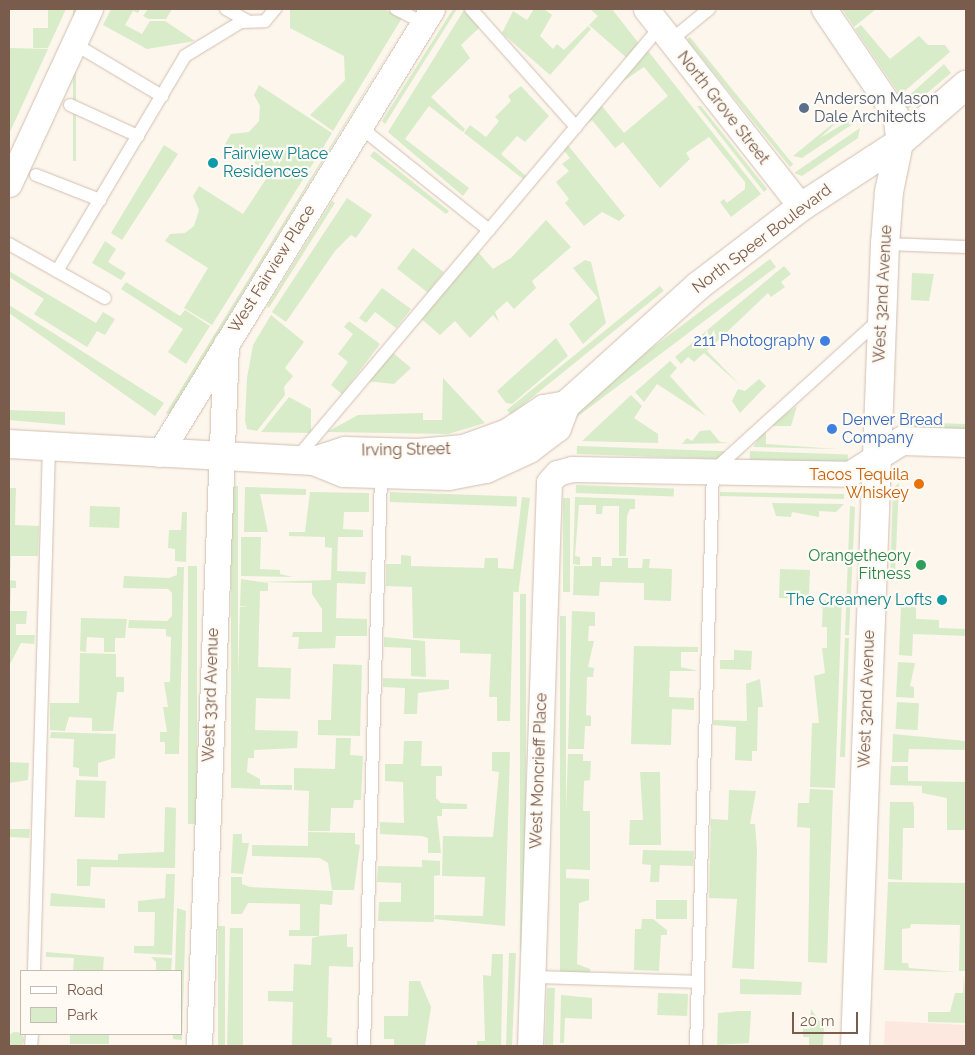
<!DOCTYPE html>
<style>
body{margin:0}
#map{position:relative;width:975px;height:1055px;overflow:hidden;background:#fdf6ec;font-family:Raleway,sans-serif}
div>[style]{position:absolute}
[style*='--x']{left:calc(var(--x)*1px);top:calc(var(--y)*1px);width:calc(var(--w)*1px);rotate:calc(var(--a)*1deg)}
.commercial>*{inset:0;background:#fde8e0}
.green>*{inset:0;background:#d8ecc9;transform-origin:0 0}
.round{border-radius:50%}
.roads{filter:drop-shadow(0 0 1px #d1beb0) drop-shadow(0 0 1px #d1beb0)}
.lane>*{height:12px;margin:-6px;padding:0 6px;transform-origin:6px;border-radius:6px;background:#fff}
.street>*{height:25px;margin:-12.5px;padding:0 12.5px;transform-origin:12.5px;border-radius:12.5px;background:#fff}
.secondary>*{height:28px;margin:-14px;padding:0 14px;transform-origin:14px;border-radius:14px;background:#fff}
.dots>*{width:14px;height:14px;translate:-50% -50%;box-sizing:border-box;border:2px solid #fffaf3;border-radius:50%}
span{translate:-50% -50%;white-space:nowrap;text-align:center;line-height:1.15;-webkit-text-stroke:4.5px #fffaf3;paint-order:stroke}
.service-label{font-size:16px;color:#4e5e75}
.left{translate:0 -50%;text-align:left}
.street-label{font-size:16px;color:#7a5c4d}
.culture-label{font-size:16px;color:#0d838f}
.right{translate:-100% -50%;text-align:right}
.shop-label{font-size:16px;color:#366cbe}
.food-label{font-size:16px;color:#c56008}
.leisure-label{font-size:16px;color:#27864d}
.frame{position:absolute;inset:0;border:10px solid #7a5c4d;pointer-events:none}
.legend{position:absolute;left:20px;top:970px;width:162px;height:65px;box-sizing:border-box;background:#fffaf3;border:1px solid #cabbb1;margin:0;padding:6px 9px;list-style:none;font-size:15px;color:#7a5c4d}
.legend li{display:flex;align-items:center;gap:10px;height:25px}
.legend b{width:25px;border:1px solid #cabbb1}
.scale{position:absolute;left:792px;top:1012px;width:66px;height:22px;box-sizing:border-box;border:2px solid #7a5c4d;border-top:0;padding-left:6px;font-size:15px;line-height:18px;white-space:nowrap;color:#7a5c4d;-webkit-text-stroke:4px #fffaf3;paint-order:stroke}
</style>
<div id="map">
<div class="commercial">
<div style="clip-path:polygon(885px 1021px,966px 1025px,966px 1046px,884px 1046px)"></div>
</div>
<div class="green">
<div style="clip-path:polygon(48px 9px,66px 9px,48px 48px,33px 48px,33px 28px,48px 28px)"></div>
<div style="left:73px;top:9px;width:3px;height:152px"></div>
<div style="clip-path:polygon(111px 9px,140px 9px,138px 13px,133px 11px,125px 25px,142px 34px,150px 21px,165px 21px,195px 41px,147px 49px,103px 25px)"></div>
<div style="clip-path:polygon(148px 9px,172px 9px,166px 19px,149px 19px,143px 16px)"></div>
<div style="clip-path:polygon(290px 9px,384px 9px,402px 18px,333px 131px,310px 115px,345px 80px,344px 56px,290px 28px)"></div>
<div style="clip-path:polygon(453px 9px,457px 9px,385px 124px,382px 121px)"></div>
<div style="clip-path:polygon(534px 9px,544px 9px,552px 15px,540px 36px,553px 49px,557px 44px,564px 50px,588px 26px,591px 29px,550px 75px,502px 33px,513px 11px,527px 20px)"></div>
<div style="clip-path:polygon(590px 9px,612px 9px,640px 45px,628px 59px,589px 25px,598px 16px)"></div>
<div style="clip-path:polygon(842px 9px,876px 9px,854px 27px)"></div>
<div style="clip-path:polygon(464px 10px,480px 27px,461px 45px,470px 58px,431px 97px,465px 129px,463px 132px,429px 106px,405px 139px,469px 188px,463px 196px,388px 132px)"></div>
<div style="clip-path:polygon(407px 22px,169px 415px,166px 413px)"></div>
<div style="clip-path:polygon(861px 25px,890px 59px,919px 36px,928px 45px,945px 45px,950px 52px,900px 95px,855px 29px)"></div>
<div style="left:690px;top:37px;width:164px;height:4px;rotate:51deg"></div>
<div style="clip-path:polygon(9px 48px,48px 49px,9px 134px)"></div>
<div style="clip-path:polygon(648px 51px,761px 194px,731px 217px,720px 202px,724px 199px,727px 203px,745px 189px,745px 182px,709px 137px,686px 153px,690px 159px,660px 188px,623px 142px,615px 148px,592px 120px,582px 128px,601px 105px,624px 133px,668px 96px,644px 67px,619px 84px)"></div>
<div style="clip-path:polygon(944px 64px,951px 73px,908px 109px,903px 101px)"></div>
<div style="clip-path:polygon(259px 85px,332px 133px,212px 325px,184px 308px,208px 268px,165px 241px,170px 234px,185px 233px,194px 226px,199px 210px,193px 196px,199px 186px,243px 214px,270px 173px,225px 144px,231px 134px,249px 132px,259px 121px,260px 106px,254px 95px)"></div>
<div style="clip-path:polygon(521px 86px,549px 116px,525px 142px,517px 136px,501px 154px,526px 176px,523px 179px,464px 133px,470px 125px,486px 137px,499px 121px,495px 117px,511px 101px,508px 96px)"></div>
<div style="clip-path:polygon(697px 106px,701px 106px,767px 189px,764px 192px)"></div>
<div style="clip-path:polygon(852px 108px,820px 138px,855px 117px,857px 121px,802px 158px,793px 156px)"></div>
<div style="clip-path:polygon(860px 128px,858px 138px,802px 176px,794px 173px)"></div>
<div style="clip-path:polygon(567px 144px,625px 216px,619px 221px,602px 212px,584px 226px,565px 203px,569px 199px,556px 182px,569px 171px,562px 164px,570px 158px,562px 148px)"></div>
<div style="clip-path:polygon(164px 145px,178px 154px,122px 240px,111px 233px)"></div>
<div style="clip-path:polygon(374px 151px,449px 211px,446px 214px,370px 156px)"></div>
<div style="clip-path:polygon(347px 198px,372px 215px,356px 238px,351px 235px,335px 251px,286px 322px,272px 312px)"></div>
<div style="clip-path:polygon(332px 201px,335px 203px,269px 308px,267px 306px)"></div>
<div style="clip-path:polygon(546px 220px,571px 247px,532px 281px,536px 288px,514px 309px,507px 301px,495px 312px,499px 322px,493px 315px,470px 338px,455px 321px,440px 335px,419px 317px,478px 252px,493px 269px,511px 258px)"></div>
<div style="clip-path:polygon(105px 241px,116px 249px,108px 262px,126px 273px,121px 280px,92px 263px)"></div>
<div style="left:413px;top:248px;width:39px;height:26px;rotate:38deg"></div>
<div style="left:770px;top:259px;width:10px;height:258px;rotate:53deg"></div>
<div style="clip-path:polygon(585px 260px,591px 262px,606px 323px,583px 344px,569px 324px,598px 298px,573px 268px)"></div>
<div style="clip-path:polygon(784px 266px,791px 274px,781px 282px,785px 287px,771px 297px,768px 293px,707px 351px,740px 385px,704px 353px,694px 362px,688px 357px,681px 364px,675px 357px)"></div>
<div style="clip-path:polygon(9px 271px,96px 323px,103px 312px,115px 319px,105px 335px,97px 331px,87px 347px,34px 314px,44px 299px,9px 277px)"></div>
<div style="clip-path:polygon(912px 273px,934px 274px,929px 301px,911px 300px)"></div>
<div style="clip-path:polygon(126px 282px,180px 316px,185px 310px,210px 326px,186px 364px,168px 352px,183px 329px,121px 289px)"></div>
<div style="left:660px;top:286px;width:6px;height:197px;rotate:51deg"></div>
<div style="clip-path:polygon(382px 288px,411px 309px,396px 328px,375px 312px,366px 323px,359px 318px)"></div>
<div style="clip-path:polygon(9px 305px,164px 403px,155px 416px,9px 313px)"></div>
<div style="clip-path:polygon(271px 315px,304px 342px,285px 368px,293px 376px,284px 387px,285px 395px,257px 431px,247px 429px,245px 421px,247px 378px,253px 345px)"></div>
<div style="clip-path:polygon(349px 321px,380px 344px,342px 394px,331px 385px,348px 362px,338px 354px,353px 334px,344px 327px)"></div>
<div style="clip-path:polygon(556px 338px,568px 356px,512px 404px,506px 403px,497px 391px)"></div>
<div style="clip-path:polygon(391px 351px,411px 368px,394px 384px,366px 381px)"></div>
<div style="clip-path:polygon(670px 361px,677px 368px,670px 376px,706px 416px,657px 384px,644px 402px,635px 392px)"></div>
<div style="clip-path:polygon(443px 378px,485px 423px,448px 434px,327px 432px,358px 415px,423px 413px,423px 420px,442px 420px)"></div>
<div style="clip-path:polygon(759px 379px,766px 386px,740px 413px,732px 401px,738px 389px,745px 391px)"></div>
<div style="clip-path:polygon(631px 395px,642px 406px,634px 418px,658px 434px,658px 443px,582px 441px)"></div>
<div style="clip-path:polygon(289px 397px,311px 409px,311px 433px,261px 432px)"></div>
<div style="clip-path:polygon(797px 406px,791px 426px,768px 426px)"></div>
<div style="clip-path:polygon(9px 410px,65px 412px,65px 425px,9px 420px)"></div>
<div style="left:906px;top:422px;width:60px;height:8px;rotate:2deg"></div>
<div style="clip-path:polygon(766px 427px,766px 444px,837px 449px,753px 447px)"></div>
<div style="clip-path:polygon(710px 430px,720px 442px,730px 443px,682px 444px,687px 438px,692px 441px,700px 431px)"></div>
<div style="left:577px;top:446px;width:149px;height:8px;rotate:2deg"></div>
<div style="left:750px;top:451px;width:98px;height:9px;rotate:2deg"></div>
<div style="clip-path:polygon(899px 483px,895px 575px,890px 580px,893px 488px)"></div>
<div style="left:576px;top:485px;width:98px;height:8px;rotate:2deg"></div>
<div style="left:231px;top:486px;width:7px;height:302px"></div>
<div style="clip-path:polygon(245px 487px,306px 489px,306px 495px,260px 494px,268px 532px,244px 532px)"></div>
<div style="clip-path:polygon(9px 488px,16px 488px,15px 525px,39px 526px,38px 556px,11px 556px,10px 580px,16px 581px,16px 588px,11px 588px,10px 608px)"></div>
<div style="clip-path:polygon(310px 492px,369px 493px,369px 512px,344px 512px,343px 529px,363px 530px,363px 537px,338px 537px,337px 571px,366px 572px,365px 584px,337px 583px,336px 618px,367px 619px,367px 636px,336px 636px,335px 648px,298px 649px,299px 637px,292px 637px,293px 632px,322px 632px,322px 609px,312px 594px,312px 583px,258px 582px,331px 580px,332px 548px,325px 547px,325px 537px,289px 536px,289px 532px,305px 532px)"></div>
<div style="left:390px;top:492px;width:127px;height:10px;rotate:2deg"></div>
<div style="clip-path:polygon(720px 492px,844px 494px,844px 499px,720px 496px)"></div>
<div style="left:522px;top:497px;width:8px;height:95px;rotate:7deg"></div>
<div style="clip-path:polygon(575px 497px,635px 499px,635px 509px,630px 509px,627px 516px,626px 556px,619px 556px,619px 506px,603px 506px,602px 514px,596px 514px,596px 505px,579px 505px,575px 556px,580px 557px,580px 565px,573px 564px)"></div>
<div style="left:563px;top:498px;width:7px;height:94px"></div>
<div style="clip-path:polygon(772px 503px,844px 504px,836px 512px,819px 511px,819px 517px,792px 512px,791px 517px,776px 516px)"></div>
<div style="left:90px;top:506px;width:30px;height:21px;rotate:2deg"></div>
<div style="clip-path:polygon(850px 506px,855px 507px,849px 635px,845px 635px)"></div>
<div style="clip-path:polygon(182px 512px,187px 512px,186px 562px,175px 561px,175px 549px,168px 548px,169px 530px,181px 530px)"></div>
<div style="clip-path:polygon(241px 537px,261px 537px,260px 569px,280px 570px,280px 574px,293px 577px,241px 576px)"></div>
<div style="clip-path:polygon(401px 555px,411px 556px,411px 566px,484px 568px,485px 558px,498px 558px,498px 568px,514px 569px,510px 721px,497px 721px,497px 697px,489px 697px,491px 654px,460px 653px,460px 640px,413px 638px,412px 587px,386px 586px,386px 564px,401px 564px)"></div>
<div style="clip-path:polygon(592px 557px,601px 557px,601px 566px,612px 566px,612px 558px,628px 558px,628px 568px,642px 568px,643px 559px,650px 559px,649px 568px,672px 569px,671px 601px,644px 600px,644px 583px,600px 582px,599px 596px,573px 595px,574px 566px,592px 566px)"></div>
<div style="left:188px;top:566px;width:9px;height:258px"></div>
<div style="clip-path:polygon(177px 567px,184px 567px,179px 754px,165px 754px,165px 742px,160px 742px,160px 732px,167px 732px,163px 707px,168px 707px,164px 682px,170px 682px,171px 637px,166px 636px,166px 629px,128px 628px,129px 620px,167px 621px,172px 616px,172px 593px,168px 589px,123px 588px,124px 576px,169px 578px,177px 575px)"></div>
<div style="left:780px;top:569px;width:30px;height:29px;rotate:2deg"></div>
<div style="clip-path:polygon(241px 579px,268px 583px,268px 591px,260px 591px,258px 667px,291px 668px,290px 699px,256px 698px,255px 730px,298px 731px,297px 748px,254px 750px,254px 758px,248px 758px,247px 772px,260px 779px,260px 785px,292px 785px,292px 790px,235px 788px,240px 607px,248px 607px,240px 606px)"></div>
<div style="left:520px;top:594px;width:6px;height:357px"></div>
<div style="clip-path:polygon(829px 598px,842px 598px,835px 788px,810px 787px,812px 723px,819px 723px,814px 676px,825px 673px,822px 648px,827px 648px,827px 627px,822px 627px,823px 601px)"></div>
<div style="clip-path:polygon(901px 606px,916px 607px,916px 619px,939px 620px,939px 628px,966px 629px,966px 636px,913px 634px,912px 656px,899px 655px)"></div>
<div style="clip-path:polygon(9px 611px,27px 611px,26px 624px,16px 624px,16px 635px,35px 635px,34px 644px,21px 643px,10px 664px)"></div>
<div style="clip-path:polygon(572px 611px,595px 612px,595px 626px,589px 626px,588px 641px,594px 641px,588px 667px,594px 668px,593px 677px,587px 677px,586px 715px,591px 716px,591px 726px,585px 726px,584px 749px,568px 749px)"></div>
<div style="left:560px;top:616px;width:6px;height:357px"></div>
<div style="clip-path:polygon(81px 618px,127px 619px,125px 638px,115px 638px,115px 652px,104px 652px,104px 638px,87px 637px,86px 652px,80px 651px)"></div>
<div style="clip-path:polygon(384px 637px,425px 641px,426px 677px,411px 676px,411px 648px,384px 647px)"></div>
<div style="clip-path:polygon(845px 638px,849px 638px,845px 757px,840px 757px)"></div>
<div style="clip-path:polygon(634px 646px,698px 647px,698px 652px,681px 652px,681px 667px,698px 671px,670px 671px,669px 697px,694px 698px,694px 710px,672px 709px,671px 745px,631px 744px)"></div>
<div style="clip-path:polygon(734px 650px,752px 651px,751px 670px,720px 669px,720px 660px,734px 660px)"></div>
<div style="clip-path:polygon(80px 653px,116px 654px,116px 677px,124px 677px,124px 692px,117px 692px,113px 731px,92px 731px,92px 718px,69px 717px,65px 731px,50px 730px,50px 703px,79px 703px)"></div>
<div style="clip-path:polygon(898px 662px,915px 663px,910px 686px,914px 687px,914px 698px,896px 697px)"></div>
<div style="clip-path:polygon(333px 664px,362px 665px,360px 736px,318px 735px,318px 720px,331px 720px)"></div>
<div style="clip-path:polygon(383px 678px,449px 680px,449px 689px,418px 693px,417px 714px,404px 714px,405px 688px,383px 687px)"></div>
<div style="clip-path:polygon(760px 679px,763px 707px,758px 707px,757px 751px,752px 751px,752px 761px,735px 760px,736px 727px,713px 725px,714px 720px,747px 721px,746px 684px)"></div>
<div style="left:897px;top:702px;width:22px;height:27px;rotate:3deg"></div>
<div style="clip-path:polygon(51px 732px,116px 734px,115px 758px,98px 763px,98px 777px,79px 776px,79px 768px,73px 767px,74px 739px,50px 738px)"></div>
<div style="clip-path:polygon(893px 734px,966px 741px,966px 750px,909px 749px,908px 762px,892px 762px)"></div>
<div style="clip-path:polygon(336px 738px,351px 738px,350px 755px,363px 756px,361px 800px,354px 800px,353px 808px,331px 808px,330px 831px,308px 831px,309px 791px,294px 790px,294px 768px,335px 769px)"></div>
<div style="clip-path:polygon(404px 741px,422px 741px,421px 766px,442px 766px,442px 776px,436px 776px,436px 798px,441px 803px,467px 804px,467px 809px,442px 809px,442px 816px,437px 816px,441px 853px,428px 853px,428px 838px,422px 836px,380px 834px,380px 822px,404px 823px,403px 782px,385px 781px,385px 764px,403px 764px)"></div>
<div style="clip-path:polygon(492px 752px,510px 752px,505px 926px,434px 919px,435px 915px,483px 916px,485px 877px,442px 876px,443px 836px,493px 837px,499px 772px,492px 771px)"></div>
<div style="clip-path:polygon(568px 754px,583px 754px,583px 761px,591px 761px,590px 780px,584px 781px,583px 811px,590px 811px,590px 870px,564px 869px)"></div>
<div style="clip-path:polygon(9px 762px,29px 763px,28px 780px,9px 783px)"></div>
<div style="clip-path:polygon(891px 766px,908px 766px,908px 781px,966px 782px,966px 830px,947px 830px,947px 798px,922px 793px,922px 786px,890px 785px)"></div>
<div style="clip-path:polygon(640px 772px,660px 772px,661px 845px,629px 845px,630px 820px,643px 820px)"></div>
<div style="left:76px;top:780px;width:30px;height:37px;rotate:2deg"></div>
<div style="clip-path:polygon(810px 789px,833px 790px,827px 963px,808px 962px,810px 828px,797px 827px,798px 803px,809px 803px)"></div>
<div style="clip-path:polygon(729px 790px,756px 791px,750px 824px,755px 824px,757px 850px,754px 969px,732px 968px,737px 899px,709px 898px,711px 819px,728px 820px)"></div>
<div style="clip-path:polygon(890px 802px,913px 802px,914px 807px,914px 828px,903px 828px,902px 880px,888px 879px)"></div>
<div style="clip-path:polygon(165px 807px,176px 808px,175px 868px,91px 867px,90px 886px,77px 886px,77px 859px,118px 860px,118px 854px,164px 852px)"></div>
<div style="clip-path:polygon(9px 829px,30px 829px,29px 838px,9px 837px)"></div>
<div style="clip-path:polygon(308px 832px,355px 833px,355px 844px,360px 845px,354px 890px,332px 890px,328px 863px,320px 858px,252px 856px,252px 845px,308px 846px)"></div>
<div style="clip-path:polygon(233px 834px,242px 834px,242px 843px,249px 843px,243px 874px,231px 873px)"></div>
<div style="clip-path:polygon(643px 850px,694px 851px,693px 866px,660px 865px,659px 882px,650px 882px,651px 865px,642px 864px)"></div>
<div style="clip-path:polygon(422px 860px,440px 861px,440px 875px,434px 876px,434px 922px,378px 921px,379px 902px,401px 902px,401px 883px,377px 882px,378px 866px,422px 867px)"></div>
<div style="clip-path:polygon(166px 874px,175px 874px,172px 955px,134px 953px,134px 946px,154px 946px,155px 912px,138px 912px,138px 901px,165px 898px)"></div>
<div style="clip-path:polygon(231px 877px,242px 877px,242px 884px,250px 887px,333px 891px,332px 905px,320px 904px,319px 936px,347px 934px,347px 947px,353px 947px,353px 967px,329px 966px,327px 1037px,332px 1038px,331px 1046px,292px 1046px,293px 1002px,268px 1001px,268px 991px,293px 991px,294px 964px,311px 965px,312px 938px,320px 936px,289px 936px,289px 930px,300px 930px,300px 904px,248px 903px,242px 914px,231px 914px)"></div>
<div style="clip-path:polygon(563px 878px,589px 879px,589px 900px,579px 903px,577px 964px,590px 969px,590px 975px,560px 974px)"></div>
<div style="clip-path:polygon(888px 882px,966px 883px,966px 971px,959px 971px,960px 925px,911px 924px,910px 928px,902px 929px,902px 963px,908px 963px,909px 968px,957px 972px,884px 970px)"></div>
<div style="clip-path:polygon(51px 893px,105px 899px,105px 908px,50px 906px)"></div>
<div style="left:656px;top:900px;width:31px;height:19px"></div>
<div style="clip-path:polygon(177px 908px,186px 911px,182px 1040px,173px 1039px,173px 1034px,181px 1034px,181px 971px,175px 971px)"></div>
<div style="clip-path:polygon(642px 919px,653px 919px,667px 930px,667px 935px,661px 935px,659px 971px,634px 970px,635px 929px,641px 929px)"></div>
<div style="left:218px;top:926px;width:7px;height:120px"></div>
<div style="clip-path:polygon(230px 928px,243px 928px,243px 1046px,227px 1046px)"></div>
<div style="clip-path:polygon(46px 952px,104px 957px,103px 971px,73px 971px,74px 958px,46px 957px)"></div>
<div style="clip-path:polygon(509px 953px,516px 953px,512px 1046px,506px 1046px)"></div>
<div style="clip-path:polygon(492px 954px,503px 954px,501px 1046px,477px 1046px,477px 1041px,485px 1041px,483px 975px,491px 976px)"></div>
<div style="clip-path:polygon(151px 957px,172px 958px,171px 971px,156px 971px,156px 962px)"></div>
<div style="clip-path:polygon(964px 974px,966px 1023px,928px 1022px,928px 1012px,950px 1012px,955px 993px,963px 993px)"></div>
<div style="clip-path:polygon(740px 979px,802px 982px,801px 995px,740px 994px)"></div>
<div style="clip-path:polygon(409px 981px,420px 981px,431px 1007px,425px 1046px,394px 1046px,394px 1039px,384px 1039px,384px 1016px,408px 1016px)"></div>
<div style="left:555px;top:988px;width:58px;height:8px;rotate:92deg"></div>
<div style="left:658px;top:993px;width:30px;height:22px;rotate:2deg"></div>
<div style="clip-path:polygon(561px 995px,592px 998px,592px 1019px,565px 1018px,564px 1043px,560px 1043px)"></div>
<div style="clip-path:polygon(811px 1009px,824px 1027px,823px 1046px,809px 1046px,809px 1037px,803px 1037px,803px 1029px,810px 1029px)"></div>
<div style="clip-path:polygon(739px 1011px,751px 1011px,749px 1043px,717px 1045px,718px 1013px)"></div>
<div class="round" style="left:8px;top:1032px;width:16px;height:16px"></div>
<div style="left:70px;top:1034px;width:39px;height:10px"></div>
</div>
<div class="roads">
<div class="lane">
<div style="--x:226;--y:9;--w:23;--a:29"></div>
<div style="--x:396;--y:9;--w:30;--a:27"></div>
<div style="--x:471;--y:9;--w:158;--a:48.3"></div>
<div style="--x:671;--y:40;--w:49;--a:-39.2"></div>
<div style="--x:73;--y:43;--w:104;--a:30.8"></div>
<div style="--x:70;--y:105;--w:75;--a:24.5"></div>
<div style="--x:360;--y:127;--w:165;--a:38.6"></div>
<div style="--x:36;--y:175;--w:69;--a:21.3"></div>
<div style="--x:9;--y:244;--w:110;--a:29.4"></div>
<div style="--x:885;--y:244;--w:81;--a:2.1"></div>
<div style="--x:57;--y:271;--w:250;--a:-59.2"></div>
<div style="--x:185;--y:56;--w:66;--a:-31.3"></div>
<div style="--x:241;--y:22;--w:24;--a:-2"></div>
<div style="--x:265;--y:21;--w:16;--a:-50"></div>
<div style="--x:295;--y:460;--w:566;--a:-49.87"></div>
<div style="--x:34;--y:971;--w:523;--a:-88.36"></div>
<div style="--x:533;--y:977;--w:165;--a:1.7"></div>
<div style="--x:31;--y:1046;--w:12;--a:-85"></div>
<div style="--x:364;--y:1046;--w:571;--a:-88.29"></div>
<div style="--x:696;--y:1046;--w:575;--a:-88.31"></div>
<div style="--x:713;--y:471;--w:227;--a:-42.3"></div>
</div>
<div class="street">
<div style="--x:646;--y:9;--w:251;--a:51.9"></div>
<div style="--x:824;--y:9;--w:127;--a:55.9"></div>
<div style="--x:895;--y:114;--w:29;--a:82"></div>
<div style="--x:9;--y:184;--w:193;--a:-65.2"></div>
<div style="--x:159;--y:454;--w:522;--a:-58.47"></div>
<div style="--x:199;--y:1046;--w:703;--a:-87.8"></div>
<div style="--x:530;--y:1046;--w:564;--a:-88.07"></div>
<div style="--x:549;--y:482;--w:12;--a:-48"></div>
<div style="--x:557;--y:473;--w:16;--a:-15"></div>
<div style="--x:572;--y:469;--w:277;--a:1"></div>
<div style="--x:849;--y:474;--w:32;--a:-32"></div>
</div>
<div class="secondary">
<div style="--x:9;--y:444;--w:305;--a:3.2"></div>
<div style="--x:314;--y:461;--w:33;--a:-18"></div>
<div style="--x:345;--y:451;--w:73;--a:1.6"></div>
<div style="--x:418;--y:453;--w:46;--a:-5"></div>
<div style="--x:464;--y:449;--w:47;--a:-20"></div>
<div style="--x:508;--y:433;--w:43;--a:-33.7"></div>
<div style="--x:544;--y:409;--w:22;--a:-10"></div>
<div style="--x:876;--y:457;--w:31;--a:-32"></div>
<div style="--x:902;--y:441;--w:64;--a:1.8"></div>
<div style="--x:314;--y:461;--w:32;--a:22"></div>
<div style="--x:344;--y:473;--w:105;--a:1.6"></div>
<div style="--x:449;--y:476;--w:38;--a:-11"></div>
<div style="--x:486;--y:469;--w:47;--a:-24.9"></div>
<div style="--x:529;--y:449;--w:35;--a:-37"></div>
<div style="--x:557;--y:428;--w:25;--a:-69"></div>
<div style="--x:566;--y:405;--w:178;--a:-42"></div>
<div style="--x:698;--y:286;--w:130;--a:-37.5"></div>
<div style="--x:801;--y:207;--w:117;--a:-33.1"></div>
<div style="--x:899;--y:143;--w:89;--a:-40.9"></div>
<div style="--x:855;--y:1046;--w:803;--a:-87.86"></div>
<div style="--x:885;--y:244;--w:52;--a:-85.6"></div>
<div style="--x:889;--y:192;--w:50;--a:-78.5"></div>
</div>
</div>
<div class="dots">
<div style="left:804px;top:108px;background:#5c6f8a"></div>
<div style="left:213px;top:163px;background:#0f9aa8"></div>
<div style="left:825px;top:341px;background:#3f7fe0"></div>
<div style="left:832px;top:429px;background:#3f7fe0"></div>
<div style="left:919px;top:484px;background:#e8710a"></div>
<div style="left:921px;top:565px;background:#2e9e5b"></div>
<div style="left:942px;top:600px;background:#0f9aa8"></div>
</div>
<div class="service-label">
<span class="left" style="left:814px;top:108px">Anderson Mason<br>Dale Architects</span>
</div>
<div class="street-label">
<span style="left:723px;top:108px;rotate:52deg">North Grove Street</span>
<span style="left:762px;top:239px;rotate:-37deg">North Speer Boulevard</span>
<span style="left:272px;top:269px;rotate:-58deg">West Fairview Place</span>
<span style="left:883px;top:294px;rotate:-87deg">West 32nd Avenue</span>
<span style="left:406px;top:450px;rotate:-1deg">Irving Street</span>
<span style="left:211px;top:695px;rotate:-88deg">West 33rd Avenue</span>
<span style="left:867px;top:699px;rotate:-88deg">West 32nd Avenue</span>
<span style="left:539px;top:771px;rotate:-88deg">West Moncrieff Place</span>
</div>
<div class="culture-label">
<span class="left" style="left:223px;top:163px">Fairview Place<br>Residences</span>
<span class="right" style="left:932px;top:600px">The Creamery Lofts</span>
</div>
<div class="shop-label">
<span class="right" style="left:815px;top:341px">211 Photography</span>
<span class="left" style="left:842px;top:429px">Denver Bread<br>Company</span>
</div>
<div class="food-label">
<span class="right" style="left:909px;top:484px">Tacos Tequila<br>Whiskey</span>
</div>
<div class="leisure-label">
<span class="right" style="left:911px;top:565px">Orangetheory<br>Fitness</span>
</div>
<div class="frame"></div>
<ul class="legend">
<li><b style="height:6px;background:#fff"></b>Road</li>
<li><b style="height:14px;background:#d8ecc9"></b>Park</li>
</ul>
<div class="scale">20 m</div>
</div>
